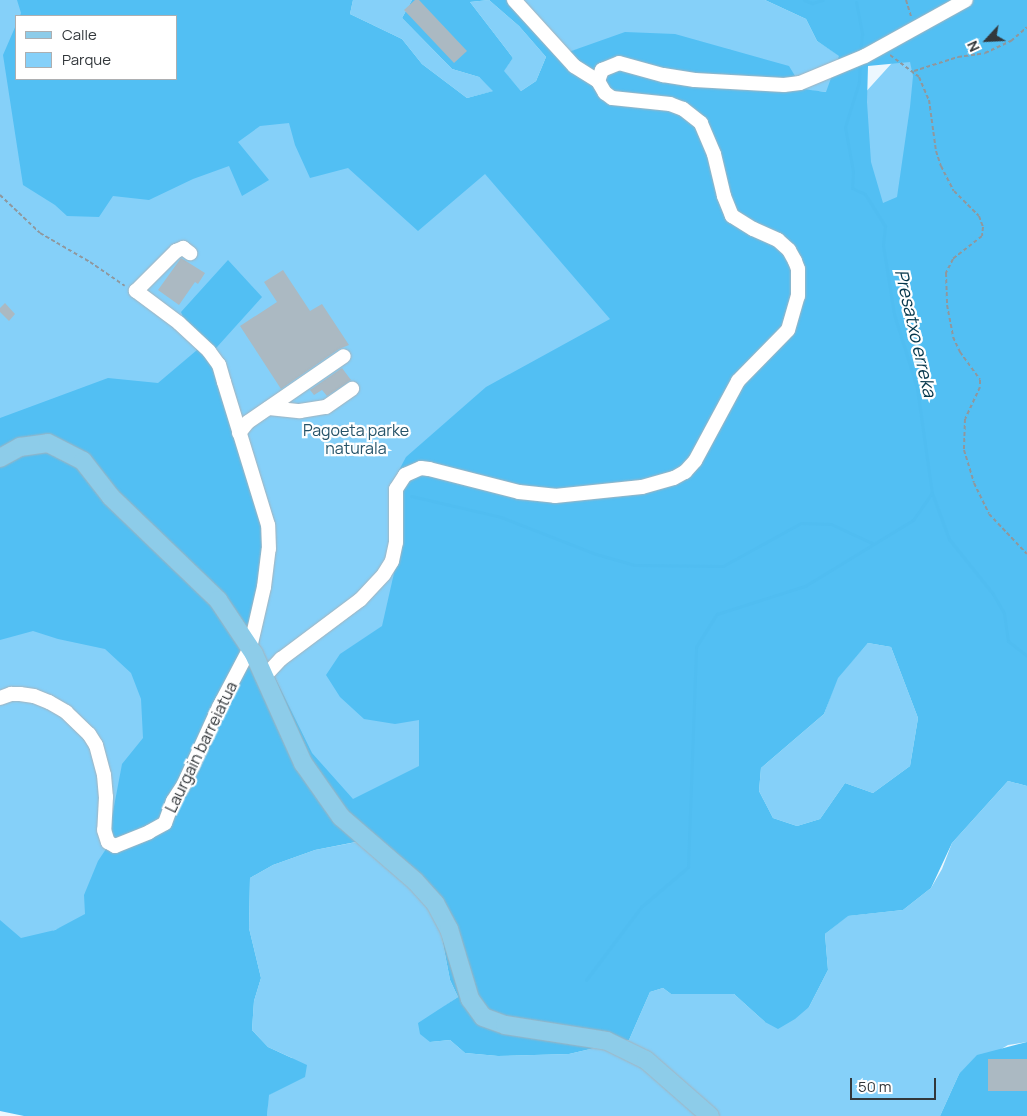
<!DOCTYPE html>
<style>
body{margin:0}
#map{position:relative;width:1027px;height:1116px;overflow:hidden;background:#ecf7fe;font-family:Manrope,sans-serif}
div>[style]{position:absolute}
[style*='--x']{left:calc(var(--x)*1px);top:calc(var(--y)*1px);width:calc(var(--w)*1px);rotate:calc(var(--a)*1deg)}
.green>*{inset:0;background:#85d0f9}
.forest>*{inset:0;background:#52bff3}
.stream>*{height:3px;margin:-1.5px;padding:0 1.5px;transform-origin:1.5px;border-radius:1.5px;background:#50bdf1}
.building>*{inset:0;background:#abb9c2;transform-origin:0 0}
.path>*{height:2px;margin-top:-1px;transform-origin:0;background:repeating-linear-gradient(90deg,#8f979d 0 4px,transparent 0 6.5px)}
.roads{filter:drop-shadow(0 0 1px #a5b3bc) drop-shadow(0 0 1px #a5b3bc)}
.minor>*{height:14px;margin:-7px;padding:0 7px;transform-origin:7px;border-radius:7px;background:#fff}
.major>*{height:18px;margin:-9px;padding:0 9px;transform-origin:9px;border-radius:9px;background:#8dcce9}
span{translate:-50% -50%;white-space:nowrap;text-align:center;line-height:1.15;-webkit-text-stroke:4.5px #fff;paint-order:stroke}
.park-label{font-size:16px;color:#27546a}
.street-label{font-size:16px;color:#32373b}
.water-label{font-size:18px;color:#06374c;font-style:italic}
.legend{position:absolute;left:15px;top:15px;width:162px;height:65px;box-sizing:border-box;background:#fff;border:1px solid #adafb1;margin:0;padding:6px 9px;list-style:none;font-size:15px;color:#32373b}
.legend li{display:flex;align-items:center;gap:10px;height:25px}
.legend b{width:25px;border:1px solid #adafb1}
.north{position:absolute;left:962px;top:15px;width:50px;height:50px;-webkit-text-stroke:4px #fff;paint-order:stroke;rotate:245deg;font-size:14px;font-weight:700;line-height:20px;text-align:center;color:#32373b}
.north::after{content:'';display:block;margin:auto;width:18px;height:22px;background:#32373b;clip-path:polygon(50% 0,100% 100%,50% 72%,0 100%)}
.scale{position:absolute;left:850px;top:1078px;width:86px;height:22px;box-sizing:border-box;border:2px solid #32373b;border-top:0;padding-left:6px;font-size:15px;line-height:18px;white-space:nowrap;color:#32373b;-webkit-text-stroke:4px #fff;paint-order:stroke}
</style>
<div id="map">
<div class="green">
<div style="clip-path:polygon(evenodd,0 0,335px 0,318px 34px,471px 103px,863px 95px,911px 42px,1027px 0,931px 603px,684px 678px,0 952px,0 0,16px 16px,176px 16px,176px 79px,16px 79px,16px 16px)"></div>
<div style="clip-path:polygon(353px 0,412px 0,402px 18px,452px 69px,479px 77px,494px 91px,467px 98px,422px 64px,402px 39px,350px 14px)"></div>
<div style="clip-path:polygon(489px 0,519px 26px,546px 57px,536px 81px,521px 91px,503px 71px,513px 58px,470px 2px)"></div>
<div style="clip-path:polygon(506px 0,765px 0,806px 19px,817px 41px,840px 56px,827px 92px,803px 90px,579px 49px,560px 55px)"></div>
<div style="clip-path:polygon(868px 643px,891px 647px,918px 718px,910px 766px,873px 793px,845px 783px,820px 819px,797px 826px,773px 818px,759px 791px,761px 768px,824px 714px,837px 678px)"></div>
<div style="clip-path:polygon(1008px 781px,1027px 786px,1027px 1042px,1008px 1045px,959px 1074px,940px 1116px,267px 1116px,268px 1095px,281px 1088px,292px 1058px,268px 1047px,252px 1030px,254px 1001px,261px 978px,249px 928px,250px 878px,273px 865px,315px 850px,367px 840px,419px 891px,440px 928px,450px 980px,458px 997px,445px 1006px,430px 1042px,450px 1040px,465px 1053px,498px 1056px,569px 1054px,629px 1040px,650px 992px,663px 988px,671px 994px,734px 994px,765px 1022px,809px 1007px,828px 970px,825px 934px,847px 916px,903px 910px,931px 888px,942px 869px,952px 843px)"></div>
</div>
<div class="forest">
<div style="clip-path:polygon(evenodd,17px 0,353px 0,350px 14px,402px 39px,422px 64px,467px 98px,493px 91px,479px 77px,452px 69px,402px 18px,412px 0,489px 0,470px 2px,513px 58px,504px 71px,521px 91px,536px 81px,546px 57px,519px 26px,489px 0,506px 0,514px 6px,560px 55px,625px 32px,675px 34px,789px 66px,803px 89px,826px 92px,839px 56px,817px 41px,806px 19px,765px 0,1027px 0,1027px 786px,1008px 781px,952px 843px,931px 888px,903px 910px,848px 916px,825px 934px,828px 970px,809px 1007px,795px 1019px,778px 1029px,765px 1022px,734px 994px,671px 994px,663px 988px,650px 992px,629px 1040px,569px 1054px,498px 1056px,465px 1053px,450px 1040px,430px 1042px,420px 1034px,418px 1023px,458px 997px,450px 980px,440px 928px,419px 891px,366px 840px,315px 850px,273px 865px,250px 878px,249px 928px,261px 978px,254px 1001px,252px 1030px,268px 1047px,307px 1065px,305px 1077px,269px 1095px,267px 1116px,24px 1116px,0 1111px,0 920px,21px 938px,55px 930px,85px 914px,84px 895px,98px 861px,106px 849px,122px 764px,143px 738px,141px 699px,131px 673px,105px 649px,58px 639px,33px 631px,0 640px,0 418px,108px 378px,158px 383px,197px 350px,181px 312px,228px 260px,262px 297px,208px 357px,219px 381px,273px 540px,259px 645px,312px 753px,353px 799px,419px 766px,419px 720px,395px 724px,364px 719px,340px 697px,326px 675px,340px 654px,382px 626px,399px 551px,398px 472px,406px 457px,486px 387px,610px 319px,485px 174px,418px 231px,348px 168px,310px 178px,295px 145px,289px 123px,260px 126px,238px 142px,269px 180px,242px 196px,229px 166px,193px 179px,149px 200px,113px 196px,99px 217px,67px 216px,55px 205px,23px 185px,3px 55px,16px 25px,16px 79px,176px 79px,176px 16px,20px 16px,21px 13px,17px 0,910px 62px,913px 76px,910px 107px,897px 197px,883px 203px,871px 162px,867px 102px,868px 66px,910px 62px,17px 0,868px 643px,891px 647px,918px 718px,910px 766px,873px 793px,845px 783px,820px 819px,797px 826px,773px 818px,759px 791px,761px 768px,824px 714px,838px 678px,868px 643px)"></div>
<div style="clip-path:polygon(1027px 1042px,1027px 1116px,940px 1116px,959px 1074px,977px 1055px)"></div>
</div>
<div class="stream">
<div style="--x:804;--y:0;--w:9;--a:21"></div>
<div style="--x:812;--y:3;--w:11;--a:-15"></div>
<div style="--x:856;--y:2;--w:33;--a:79"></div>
<div style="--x:862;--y:34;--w:19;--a:96"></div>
<div style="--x:860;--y:62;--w:20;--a:93"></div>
<div style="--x:859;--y:82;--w:47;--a:107.3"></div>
<div style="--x:845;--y:127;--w:45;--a:79.7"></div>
<div style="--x:853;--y:171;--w:17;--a:93"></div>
<div style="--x:852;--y:188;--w:14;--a:25"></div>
<div style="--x:865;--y:194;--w:38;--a:58"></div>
<div style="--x:885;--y:226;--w:19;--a:96"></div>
<div style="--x:883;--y:245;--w:70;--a:80.9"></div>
<div style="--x:894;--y:314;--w:77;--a:72.7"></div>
<div style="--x:917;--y:388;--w:106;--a:81.9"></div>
<div style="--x:932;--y:493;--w:49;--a:69.7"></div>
<div style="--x:949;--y:539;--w:70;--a:51.3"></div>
<div style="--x:993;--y:594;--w:22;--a:60"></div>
<div style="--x:1004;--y:613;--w:28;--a:82"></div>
<div style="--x:1008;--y:641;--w:24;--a:38"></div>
<div style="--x:411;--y:496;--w:92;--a:13.1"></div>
<div style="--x:501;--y:517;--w:102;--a:21.3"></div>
<div style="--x:596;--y:554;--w:40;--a:16"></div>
<div style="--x:634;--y:565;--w:89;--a:0.6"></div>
<div style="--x:723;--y:566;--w:89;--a:-28.9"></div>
<div style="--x:801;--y:523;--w:30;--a:2"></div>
<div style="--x:831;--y:524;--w:47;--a:24.9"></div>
<div style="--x:586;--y:980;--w:91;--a:-53"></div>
<div style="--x:641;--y:907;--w:62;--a:-40.4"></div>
<div style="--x:688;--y:867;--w:220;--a:-87.9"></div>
<div style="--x:696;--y:647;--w:39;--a:-58"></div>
<div style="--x:717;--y:614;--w:92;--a:-17.7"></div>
<div style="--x:805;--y:586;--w:127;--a:-31.4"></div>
<div style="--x:913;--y:520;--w:33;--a:-55"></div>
</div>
<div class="building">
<div style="clip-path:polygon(415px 0,419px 0,467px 51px,454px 63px,404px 10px)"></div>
<div style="clip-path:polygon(181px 258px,205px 273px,198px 284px,195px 282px,179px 305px,158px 290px)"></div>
<div style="clip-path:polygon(283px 270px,310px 311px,322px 304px,349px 345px,339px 349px,281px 389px,240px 326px,277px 302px,264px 282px)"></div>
<div style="clip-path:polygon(5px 303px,15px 314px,9px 321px,0 312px,0 308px)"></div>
<div style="clip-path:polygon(342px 368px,351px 380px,327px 396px,322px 390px,314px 395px,310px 390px)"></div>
<div style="left:1027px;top:1059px;width:32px;height:39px;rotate:90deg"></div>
</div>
<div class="path">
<div style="--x:906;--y:0;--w:17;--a:73"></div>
<div style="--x:890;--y:55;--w:36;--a:37"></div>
<div style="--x:919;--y:77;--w:25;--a:67"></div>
<div style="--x:929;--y:100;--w:51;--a:82.2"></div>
<div style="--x:936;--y:151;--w:16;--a:72"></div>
<div style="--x:941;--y:166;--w:28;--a:63"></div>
<div style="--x:954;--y:191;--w:35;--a:45"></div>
<div style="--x:979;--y:216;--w:12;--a:70"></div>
<div style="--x:983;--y:227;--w:9;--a:96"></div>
<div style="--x:982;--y:236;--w:37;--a:142"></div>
<div style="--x:953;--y:259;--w:16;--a:117"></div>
<div style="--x:946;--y:273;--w:32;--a:88"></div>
<div style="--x:947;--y:305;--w:33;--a:79"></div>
<div style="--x:953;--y:337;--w:17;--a:65"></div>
<div style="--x:960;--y:352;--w:34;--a:54"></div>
<div style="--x:980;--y:380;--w:7;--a:90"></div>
<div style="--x:980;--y:387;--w:35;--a:115"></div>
<div style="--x:965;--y:419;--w:31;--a:92"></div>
<div style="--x:964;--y:450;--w:34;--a:73"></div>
<div style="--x:974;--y:483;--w:34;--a:64"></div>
<div style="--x:989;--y:514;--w:55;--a:46.5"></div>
<div style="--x:914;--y:71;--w:46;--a:-17.7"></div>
<div style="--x:958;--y:57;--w:27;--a:-8"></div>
<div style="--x:985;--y:53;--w:29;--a:-25"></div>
<div style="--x:1011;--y:41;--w:21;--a:-41"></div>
<div style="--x:0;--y:195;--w:55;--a:43.5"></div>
<div style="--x:40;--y:233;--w:58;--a:30.1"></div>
<div style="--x:90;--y:262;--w:42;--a:34.4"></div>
</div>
<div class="roads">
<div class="minor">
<div style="--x:514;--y:0;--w:89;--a:47.7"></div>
<div style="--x:574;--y:66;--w:28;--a:32"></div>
<div style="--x:269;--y:408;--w:31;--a:6"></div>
<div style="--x:300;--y:411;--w:26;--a:-9"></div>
<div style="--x:326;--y:407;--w:32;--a:-35"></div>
<div style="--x:239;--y:433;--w:14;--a:-51"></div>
<div style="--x:248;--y:422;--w:116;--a:-34.5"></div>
<div style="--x:264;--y:677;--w:25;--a:-47"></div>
<div style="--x:281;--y:659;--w:99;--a:-36.8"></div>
<div style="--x:360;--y:600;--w:35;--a:-47"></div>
<div style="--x:384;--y:574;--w:15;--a:-58"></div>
<div style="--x:392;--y:561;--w:19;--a:-78"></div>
<div style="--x:396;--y:542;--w:53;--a:-90"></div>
<div style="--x:396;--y:489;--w:17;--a:-57"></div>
<div style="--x:405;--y:475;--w:17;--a:-24"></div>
<div style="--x:421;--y:468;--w:8;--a:7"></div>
<div style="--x:429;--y:469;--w:93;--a:14.3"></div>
<div style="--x:519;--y:492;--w:36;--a:6"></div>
<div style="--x:555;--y:496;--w:87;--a:-5.9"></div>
<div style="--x:642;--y:487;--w:33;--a:-16"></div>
<div style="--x:674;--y:478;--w:13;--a:-29"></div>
<div style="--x:685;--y:472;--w:15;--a:-48"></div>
<div style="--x:695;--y:461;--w:91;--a:-61.7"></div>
<div style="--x:738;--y:381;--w:71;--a:-45.6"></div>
<div style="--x:788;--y:330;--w:35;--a:-74"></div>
<div style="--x:798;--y:296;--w:27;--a:-90"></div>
<div style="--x:798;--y:269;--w:9;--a:-111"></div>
<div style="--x:795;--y:261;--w:13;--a:-119"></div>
<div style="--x:789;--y:250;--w:15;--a:-138"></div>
<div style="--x:778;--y:240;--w:27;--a:-156"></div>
<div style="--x:753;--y:229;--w:25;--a:-148"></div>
<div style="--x:732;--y:216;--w:22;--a:-112"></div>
<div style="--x:724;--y:196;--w:43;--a:-103.4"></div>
<div style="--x:714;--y:154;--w:34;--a:-113"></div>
<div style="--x:701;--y:123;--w:23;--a:-142"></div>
<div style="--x:683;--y:109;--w:14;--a:-159"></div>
<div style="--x:670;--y:104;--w:58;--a:-174.1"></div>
<div style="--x:612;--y:98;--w:9;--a:-144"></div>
<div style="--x:605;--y:93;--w:14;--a:-120"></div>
<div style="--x:598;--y:81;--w:12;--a:-70"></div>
<div style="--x:602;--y:70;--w:18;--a:-22"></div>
<div style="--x:619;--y:63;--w:46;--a:15.3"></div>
<div style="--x:663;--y:75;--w:32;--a:9"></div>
<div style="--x:695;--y:80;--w:89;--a:3.2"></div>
<div style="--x:784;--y:85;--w:16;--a:-7"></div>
<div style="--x:800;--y:83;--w:70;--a:-22.6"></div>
<div style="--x:865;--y:56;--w:115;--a:-29"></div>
<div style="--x:0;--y:698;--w:12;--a:-20"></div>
<div style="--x:11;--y:694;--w:9;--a:0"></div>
<div style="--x:20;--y:694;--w:14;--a:8"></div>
<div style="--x:34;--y:696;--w:16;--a:22"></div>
<div style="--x:49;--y:702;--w:20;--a:30"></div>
<div style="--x:66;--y:712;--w:32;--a:44"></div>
<div style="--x:89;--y:734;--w:13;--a:58"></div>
<div style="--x:96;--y:745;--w:31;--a:75"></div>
<div style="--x:104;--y:775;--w:22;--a:85"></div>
<div style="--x:106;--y:797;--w:33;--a:93"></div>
<div style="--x:104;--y:830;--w:13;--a:72"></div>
<div style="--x:108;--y:842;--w:8;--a:30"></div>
<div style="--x:115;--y:846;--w:37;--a:-22"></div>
<div style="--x:149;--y:832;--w:18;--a:-29"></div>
<div style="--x:165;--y:823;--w:23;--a:-70"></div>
<div style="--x:173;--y:801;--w:20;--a:-57"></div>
<div style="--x:184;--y:784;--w:85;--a:-65.6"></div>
<div style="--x:219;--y:707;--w:67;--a:-62.3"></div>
<div style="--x:250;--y:648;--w:63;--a:-77.1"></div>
<div style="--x:264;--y:587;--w:38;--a:-83"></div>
<div style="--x:269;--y:549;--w:24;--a:-92"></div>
<div style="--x:268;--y:525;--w:150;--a:-107.1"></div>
<div style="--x:224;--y:382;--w:18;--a:-106"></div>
<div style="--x:219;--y:365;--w:17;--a:-126"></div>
<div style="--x:209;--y:351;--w:41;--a:-137"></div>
<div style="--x:179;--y:323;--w:54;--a:-143.3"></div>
<div style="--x:136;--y:291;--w:57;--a:-45"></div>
<div style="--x:176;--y:251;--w:8;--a:-23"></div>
<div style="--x:183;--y:248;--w:9;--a:36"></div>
</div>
<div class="major">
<div style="--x:0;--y:458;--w:23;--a:-29"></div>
<div style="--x:20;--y:447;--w:28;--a:-8"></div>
<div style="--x:48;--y:443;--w:39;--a:27"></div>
<div style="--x:83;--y:461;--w:46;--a:52.1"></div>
<div style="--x:111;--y:497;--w:149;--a:43.9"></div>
<div style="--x:218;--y:600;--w:65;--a:56.3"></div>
<div style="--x:254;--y:654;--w:120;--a:65.8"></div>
<div style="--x:303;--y:763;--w:66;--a:54.9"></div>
<div style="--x:341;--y:817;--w:98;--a:40.9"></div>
<div style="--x:415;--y:881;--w:30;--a:48"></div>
<div style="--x:435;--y:903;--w:30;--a:62"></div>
<div style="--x:449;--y:929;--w:73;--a:73.3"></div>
<div style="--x:470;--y:999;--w:22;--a:54"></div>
<div style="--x:483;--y:1017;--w:23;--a:20"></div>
<div style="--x:505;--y:1025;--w:103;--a:8.9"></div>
<div style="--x:607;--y:1041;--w:43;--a:26"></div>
<div style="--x:646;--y:1060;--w:85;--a:41.2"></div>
</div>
</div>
<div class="park-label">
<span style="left:356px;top:439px">Pagoeta parke<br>naturala</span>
</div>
<div class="street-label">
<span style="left:201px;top:747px;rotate:-64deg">Laurgain barreiatua</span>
</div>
<div class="water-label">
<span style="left:916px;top:333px;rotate:77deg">Presatxo erreka</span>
</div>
<ul class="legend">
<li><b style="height:6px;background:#8dcce9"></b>Calle</li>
<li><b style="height:14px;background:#85d0f9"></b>Parque</li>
</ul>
<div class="north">N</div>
<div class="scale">50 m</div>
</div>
